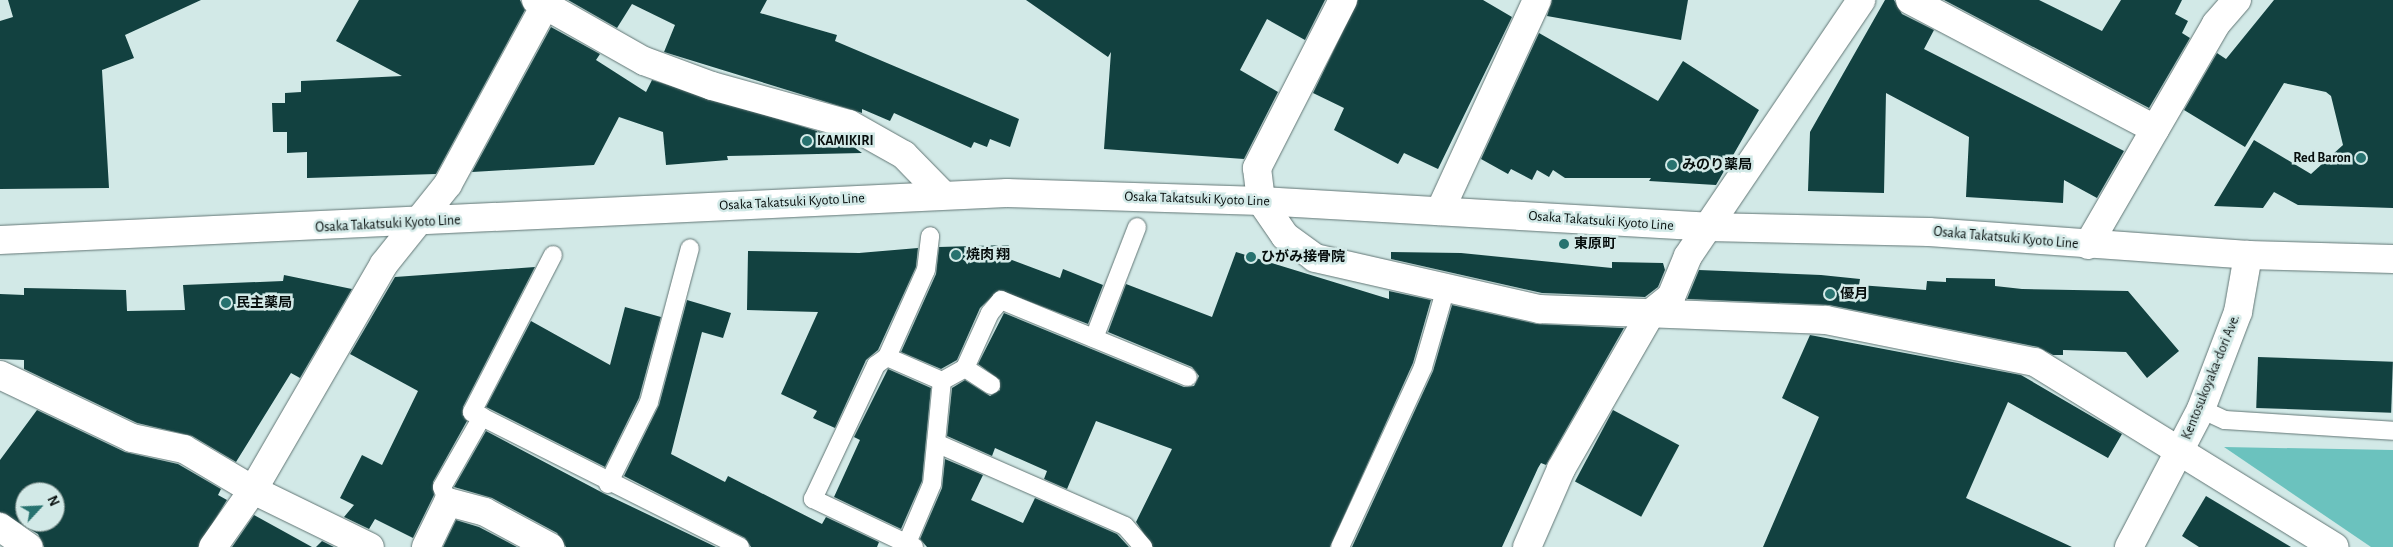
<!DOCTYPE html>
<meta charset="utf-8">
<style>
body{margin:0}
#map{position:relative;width:2393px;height:547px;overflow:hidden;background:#d2e9e7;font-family:"Alegreya Sans","Noto Sans JP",sans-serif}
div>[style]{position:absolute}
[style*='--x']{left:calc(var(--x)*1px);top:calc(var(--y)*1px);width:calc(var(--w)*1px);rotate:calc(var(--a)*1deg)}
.green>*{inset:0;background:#6bc2be}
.building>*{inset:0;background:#124140;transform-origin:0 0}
.roads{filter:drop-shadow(0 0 1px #627675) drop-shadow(0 0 1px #627675)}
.lane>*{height:18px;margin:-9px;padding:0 9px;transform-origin:9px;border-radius:9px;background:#fff}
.street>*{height:28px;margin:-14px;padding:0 14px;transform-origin:14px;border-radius:14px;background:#fff}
.secondary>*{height:28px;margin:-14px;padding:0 14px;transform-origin:14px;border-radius:14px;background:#fff}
.primary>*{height:28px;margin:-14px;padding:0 14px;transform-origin:14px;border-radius:14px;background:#fff}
.dots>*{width:14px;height:14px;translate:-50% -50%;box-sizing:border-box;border:2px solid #d2e9e7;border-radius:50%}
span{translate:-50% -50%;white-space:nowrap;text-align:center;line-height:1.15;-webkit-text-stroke:5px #d2e9e7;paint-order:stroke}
.poi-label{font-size:14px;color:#060d0c;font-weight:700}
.left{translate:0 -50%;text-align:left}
.right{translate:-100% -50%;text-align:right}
.street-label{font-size:14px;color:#060d0c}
.north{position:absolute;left:15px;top:482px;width:50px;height:50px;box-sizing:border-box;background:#d2e9e7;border:1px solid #80918f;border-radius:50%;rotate:65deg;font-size:14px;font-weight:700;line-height:20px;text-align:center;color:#060d0c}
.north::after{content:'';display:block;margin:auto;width:18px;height:22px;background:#27726f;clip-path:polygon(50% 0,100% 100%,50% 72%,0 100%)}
</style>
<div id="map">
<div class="green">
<div style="clip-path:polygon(2224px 447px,2393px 450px,2393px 547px,2371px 547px)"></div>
</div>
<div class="building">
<div style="clip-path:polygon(8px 0,201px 0,125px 35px,134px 58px,102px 70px,109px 188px,0 189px,0 21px,13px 17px)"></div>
<div style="clip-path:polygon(359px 0,520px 0,525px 10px,436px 174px,307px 178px,307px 152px,287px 153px,287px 132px,273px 132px,272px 103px,285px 103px,285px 93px,301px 92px,301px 81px,402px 76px,336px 41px)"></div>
<div style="clip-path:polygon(568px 0,767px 0,760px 13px,837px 35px,835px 41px,1019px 119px,1010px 147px,990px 139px,987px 147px,974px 142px,971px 148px,894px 113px,890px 121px,862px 109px,862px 113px,664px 52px,675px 25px,632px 4px,617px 28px)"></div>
<div style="clip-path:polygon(1026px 0,1325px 0,1305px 40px,1267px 19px,1240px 70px,1278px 92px,1244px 159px,1104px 149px,1111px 52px,1108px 57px)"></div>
<div style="clip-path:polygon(1358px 0,1483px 0,1512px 17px,1438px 169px,1404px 153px,1398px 164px,1334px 130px,1344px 108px,1313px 93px)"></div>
<div style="clip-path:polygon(1552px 0,1688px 0,1681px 40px,1547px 16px)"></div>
<div style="clip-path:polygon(1885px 0,1894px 0,1902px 14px,1934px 30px,1924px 49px,2124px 151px,2097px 198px,2064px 180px,2063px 203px,1966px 197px,1969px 137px,1886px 93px,1884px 193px,1808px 191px,1810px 132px)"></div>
<div style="clip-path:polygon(1944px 0,2039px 0,2102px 31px,2121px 0,2182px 0,2175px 14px,2188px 21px,2182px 33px,2190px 38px,2149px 108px)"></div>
<div style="clip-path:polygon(2274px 0,2393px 0,2393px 208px,2298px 205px,2274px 192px,2263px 208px,2214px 206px,2254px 140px,2311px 174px,2343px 145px,2331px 96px,2326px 92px,2284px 83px,2245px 147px,2184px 110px,2217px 53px,2226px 59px)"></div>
<div style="clip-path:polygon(551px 27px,600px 54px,596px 60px,646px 92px,652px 80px,843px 139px,862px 153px,727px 156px,728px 160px,666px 165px,663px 132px,619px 117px,594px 165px,472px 172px)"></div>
<div style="clip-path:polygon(1539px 33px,1658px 101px,1683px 61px,1759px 110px,1716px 185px,1649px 181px,1651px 178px,1565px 178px,1553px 170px,1549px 177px,1537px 170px,1532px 180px,1511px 169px,1508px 174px,1481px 159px)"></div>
<div style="clip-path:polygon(1009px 245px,1004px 257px,1060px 278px,1063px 269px,1103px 285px,1088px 324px,999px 290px,980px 308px,957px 360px,941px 369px,901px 352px,936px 274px,939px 247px)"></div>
<div style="clip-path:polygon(918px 248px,916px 267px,878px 350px,866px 360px,835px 428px,813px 418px,817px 411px,781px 394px,818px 312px,747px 310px,748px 251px,859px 253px)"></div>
<div style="clip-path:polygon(1236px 252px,1389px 299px,1389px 291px,1431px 300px,1413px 363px,1330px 547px,1153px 547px,1136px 522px,1172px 449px,1096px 421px,1067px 489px,1044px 479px,1047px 471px,995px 448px,992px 456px,947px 436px,952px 388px,965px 380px,990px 396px,1000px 390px,1000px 380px,978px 364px,1004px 313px,1184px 387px,1194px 386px,1199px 376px,1192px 367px,1108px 332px,1126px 284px,1212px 317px)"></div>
<div style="clip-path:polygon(1391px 252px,1461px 253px,1612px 268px,1612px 262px,1663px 263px,1665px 270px,1658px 287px,1645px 297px,1542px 293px,1391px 259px)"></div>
<div style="clip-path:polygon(535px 267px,463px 407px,467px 421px,433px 482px,434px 495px,413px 538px,375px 519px,369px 529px,344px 517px,354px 505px,340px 498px,362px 455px,382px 465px,418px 391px,350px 354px,395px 277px)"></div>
<div style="clip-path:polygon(1699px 270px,1821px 275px,1860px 279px,1859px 285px,1926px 290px,1927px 281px,1946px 282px,1946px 278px,1995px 279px,1995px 286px,2022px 289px,2128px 291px,2179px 351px,2147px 378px,2126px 352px,2063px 350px,2063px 355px,2053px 355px,2038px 347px,1829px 305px,1687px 299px)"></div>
<div style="clip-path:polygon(284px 275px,352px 289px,300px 378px,291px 373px,236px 462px,192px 436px,137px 423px,24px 369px,24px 360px,0 359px,0 294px,24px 295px,24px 288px,126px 290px,127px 311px,185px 310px,183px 285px,283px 281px)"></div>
<div style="clip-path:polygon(687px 300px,731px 313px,723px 338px,702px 332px,671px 454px,725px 482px,728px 476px,822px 524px,826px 517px,879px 542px,877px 547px,751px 547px,745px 538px,624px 476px,659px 405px)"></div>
<div style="clip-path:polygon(1452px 305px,1537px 324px,1624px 328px,1546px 465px,1541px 463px,1538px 468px,1502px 547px,1352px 547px,1433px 371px)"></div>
<div style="clip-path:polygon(625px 307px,661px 317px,639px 398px,605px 467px,486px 407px,531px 321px,610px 365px)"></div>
<div style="clip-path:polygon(1810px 335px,2021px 375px,2122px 434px,2108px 458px,2008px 402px,1966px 498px,2072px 547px,1763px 547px,1819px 417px,1782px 398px)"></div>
<div style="left:2258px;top:357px;width:135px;height:51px;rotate:2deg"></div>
<div style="clip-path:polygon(888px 369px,931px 388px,922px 481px,901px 529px,834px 497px,860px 440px,854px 437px)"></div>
<div style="clip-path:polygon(evenodd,37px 410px,125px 452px,178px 464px,221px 489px,218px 495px,227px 500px,198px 547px,44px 547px,38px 534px,0 512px,0 460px,37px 410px,25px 492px,55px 492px,55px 522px,25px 522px,25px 492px)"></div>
<div style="left:1613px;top:410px;width:75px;height:81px;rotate:28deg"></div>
<div style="clip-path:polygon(486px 431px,603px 493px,716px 547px,566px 547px,557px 533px,492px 498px,454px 487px)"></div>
<div style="clip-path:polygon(945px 459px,983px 475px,971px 500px,1023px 523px,1035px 498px,1117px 534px,1129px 547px,927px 547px,920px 539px,942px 488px)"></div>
<div style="clip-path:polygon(2206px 496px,2291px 547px,2199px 547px,2182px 536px)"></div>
<div style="clip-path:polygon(254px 515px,312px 547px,232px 547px)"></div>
<div style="clip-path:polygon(456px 520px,479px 527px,517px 547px,443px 547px)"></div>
<div style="clip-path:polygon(322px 541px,334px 547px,316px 547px)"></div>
</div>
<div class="roads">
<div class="lane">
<div style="--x:553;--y:255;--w:177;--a:117.3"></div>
<div style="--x:472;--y:412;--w:300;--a:26.7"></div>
<div style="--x:1094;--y:338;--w:119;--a:-68.8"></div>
<div style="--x:887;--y:357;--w:60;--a:23.6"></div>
<div style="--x:965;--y:368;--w:31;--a:33"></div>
<div style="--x:2201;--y:409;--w:26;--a:25"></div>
<div style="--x:2225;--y:420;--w:168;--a:3.7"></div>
<div style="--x:936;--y:443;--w:206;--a:23.7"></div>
<div style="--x:1125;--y:526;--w:28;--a:49"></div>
<div style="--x:608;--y:484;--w:92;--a:-63.4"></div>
<div style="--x:649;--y:402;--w:159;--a:-75.1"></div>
<div style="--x:448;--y:502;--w:16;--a:-112"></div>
<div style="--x:442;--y:487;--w:81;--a:-60.3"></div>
<div style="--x:907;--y:543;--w:64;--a:-67"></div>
<div style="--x:932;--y:484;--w:103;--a:-84.5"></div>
<div style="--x:942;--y:381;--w:26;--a:-29"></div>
<div style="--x:965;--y:368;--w:60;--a:-65.6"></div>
<div style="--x:990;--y:313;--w:17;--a:-50"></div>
<div style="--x:1001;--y:300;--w:202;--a:22.4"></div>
<div style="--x:914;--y:547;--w:112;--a:-154.6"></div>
<div style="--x:813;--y:499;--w:148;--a:-64.8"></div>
<div style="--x:876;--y:365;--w:14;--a:-36"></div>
<div style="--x:887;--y:357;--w:95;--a:-65.9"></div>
<div style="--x:926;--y:270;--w:34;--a:-83"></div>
<div style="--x:1340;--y:547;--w:198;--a:-65.2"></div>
<div style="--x:1423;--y:367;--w:82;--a:-73.8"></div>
</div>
<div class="street">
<div style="--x:536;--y:0;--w:124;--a:29.5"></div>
<div style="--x:644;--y:61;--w:72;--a:20.2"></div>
<div style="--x:712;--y:86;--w:142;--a:15.5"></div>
<div style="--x:849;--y:124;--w:63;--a:29.4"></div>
<div style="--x:904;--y:155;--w:54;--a:45.7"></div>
<div style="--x:1343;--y:0;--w:189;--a:117.1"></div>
<div style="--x:1257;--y:168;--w:33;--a:83"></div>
<div style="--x:1261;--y:201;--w:42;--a:55.6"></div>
<div style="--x:1285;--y:236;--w:37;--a:36"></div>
<div style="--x:1315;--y:258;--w:231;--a:12.8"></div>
<div style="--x:1540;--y:309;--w:286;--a:2.2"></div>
<div style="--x:1826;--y:320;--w:213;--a:11.4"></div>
<div style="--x:2035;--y:362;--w:352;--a:31.7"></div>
<div style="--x:1910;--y:0;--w:277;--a:27.8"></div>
<div style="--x:1440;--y:211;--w:232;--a:-65.3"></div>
<div style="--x:2088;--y:245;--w:255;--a:-59.9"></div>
<div style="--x:2216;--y:24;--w:32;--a:-49"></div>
<div style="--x:0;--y:375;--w:146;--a:25.5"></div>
<div style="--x:132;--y:438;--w:53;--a:11.9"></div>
<div style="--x:184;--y:449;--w:80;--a:30.7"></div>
<div style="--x:253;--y:490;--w:130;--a:26"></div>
<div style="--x:0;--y:527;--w:35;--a:35"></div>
<div style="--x:213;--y:547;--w:70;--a:-54.9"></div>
<div style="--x:253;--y:490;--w:261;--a:-59.9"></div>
<div style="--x:384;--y:264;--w:102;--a:-51.3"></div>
<div style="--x:448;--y:184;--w:209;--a:-61.5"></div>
<div style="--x:426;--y:547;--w:50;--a:-63.9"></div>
<div style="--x:448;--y:502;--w:38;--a:15"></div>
<div style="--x:485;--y:512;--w:74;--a:28.3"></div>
<div style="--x:1527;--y:547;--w:85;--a:-66.4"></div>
<div style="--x:1561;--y:469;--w:180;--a:-60"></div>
<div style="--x:1651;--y:313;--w:26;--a:-39"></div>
<div style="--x:1671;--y:297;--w:44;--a:-67.5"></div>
<div style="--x:1688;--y:256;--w:309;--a:-55.9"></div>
</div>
<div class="secondary">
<div style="--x:2129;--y:547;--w:156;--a:-62.4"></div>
<div style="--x:2201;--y:409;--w:104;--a:-69.1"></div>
<div style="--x:2238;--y:312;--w:58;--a:-80"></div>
</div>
<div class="primary">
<div style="--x:0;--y:240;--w:1008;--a:-2.67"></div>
<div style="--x:1007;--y:193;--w:254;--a:1.8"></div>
<div style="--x:1261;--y:201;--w:448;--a:3.3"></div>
<div style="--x:1708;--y:227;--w:221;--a:1.3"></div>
<div style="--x:1929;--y:232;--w:320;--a:4.1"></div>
<div style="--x:2248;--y:255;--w:145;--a:1.6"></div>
</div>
</div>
<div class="dots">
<div style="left:807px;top:141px;background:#27726f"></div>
<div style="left:2361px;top:158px;background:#27726f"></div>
<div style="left:1672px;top:165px;background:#27726f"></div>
<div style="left:1564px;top:244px;background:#27726f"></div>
<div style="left:956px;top:255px;background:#27726f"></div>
<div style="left:1251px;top:257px;background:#27726f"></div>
<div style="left:1830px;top:294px;background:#27726f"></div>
<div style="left:226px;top:303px;background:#27726f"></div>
</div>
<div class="poi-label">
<span class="left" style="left:817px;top:141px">KAMIKIRI</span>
<span class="right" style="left:2351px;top:158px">Red Baron</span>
<span class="left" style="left:1682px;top:165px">みのり薬局</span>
<span class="left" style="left:1574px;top:244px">東原町</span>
<span class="left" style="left:966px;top:255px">焼肉 翔</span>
<span class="left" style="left:1261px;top:257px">ひがみ接骨院</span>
<span class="left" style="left:1840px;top:294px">優月</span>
<span class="left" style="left:236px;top:303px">民主薬局</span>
</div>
<div class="street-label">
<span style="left:1197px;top:199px;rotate:2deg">Osaka Takatsuki Kyoto Line</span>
<span style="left:792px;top:202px;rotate:-3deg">Osaka Takatsuki Kyoto Line</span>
<span style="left:1601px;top:221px;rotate:4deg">Osaka Takatsuki Kyoto Line</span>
<span style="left:388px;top:224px;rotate:-3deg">Osaka Takatsuki Kyoto Line</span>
<span style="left:2006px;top:238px;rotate:5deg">Osaka Takatsuki Kyoto Line</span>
<span style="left:2211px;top:377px;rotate:-68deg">Kentosukoyaka-dori Ave.</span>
</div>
<div class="north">N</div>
</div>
